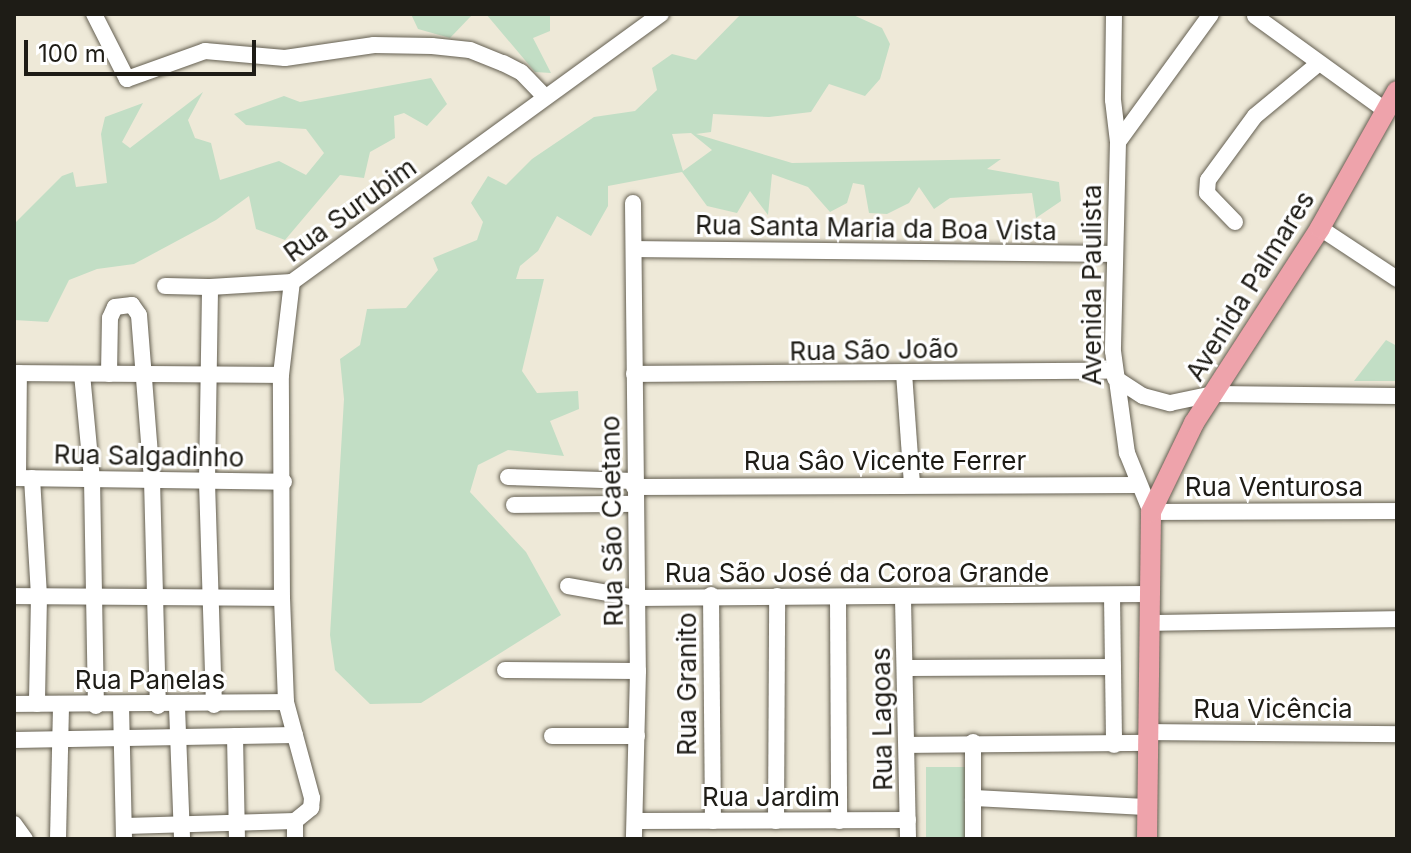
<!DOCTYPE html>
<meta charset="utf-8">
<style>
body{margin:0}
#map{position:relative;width:1411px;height:853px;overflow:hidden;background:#eee9d8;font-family:Inter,sans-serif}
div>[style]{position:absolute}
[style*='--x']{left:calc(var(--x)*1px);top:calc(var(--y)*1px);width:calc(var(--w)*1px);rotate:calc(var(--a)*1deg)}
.green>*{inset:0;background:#c2dec5;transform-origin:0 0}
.roads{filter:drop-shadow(0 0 2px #645f51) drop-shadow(0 0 2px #645f51)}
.minor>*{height:16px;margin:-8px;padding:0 8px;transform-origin:8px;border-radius:8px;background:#fff}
.major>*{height:20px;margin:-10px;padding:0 10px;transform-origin:10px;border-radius:10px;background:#eea3ab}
span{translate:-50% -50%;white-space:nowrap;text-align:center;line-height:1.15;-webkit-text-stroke:6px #fff;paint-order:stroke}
.street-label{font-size:26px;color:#1e1c16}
.frame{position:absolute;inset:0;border:16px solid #1e1c16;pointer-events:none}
.scale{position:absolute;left:24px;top:40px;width:232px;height:36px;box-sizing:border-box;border:4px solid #1e1c16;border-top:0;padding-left:10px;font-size:24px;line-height:28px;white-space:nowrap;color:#1e1c16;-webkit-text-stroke:6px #fff;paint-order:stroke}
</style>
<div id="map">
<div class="green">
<div style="clip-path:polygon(411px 14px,473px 14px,450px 38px,418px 29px)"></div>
<div style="clip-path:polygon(486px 14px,550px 14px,550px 31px,533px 38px,551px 73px,535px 72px)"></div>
<div style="clip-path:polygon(evenodd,741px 14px,851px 14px,882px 28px,890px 44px,880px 79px,865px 96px,829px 84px,811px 112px,769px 117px,713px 114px,711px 132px,696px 134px,792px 163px,1001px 159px,987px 169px,1059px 182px,1061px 201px,1036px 218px,1032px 193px,950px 198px,934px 209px,919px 187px,909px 203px,887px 214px,869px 213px,864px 185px,853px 183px,847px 203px,830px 212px,808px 187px,772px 174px,768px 215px,750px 191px,737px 213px,707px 206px,682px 172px,608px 186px,608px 206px,591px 236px,557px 216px,538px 251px,520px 266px,516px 279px,544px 279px,522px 371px,537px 393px,578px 391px,579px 409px,550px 421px,564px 456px,508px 450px,478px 465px,470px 492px,526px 552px,561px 615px,421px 703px,370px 704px,335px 670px,330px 635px,344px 399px,340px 359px,360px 345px,367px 309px,406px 308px,438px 270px,433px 258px,477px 240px,483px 222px,471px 203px,488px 176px,506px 185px,532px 159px,594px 117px,635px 111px,657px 90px,652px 68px,672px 54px,696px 60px,741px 14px,691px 133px,712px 150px,683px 171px,672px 134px,691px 133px)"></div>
<div style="clip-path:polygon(431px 78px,447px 104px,427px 126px,404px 113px,394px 116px,395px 138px,370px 152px,364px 178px,340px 175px,285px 240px,256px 229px,249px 196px,216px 220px,134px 264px,97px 269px,69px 280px,48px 322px,14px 320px,14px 224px,62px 176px,73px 172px,76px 187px,107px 183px,101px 134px,105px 117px,143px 103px,122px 142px,130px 148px,203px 92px,188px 120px,195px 138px,211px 143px,220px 180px,279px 161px,306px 175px,324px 153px,306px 129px,246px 125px,234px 114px,284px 96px,300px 102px)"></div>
<div style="clip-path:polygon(1386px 340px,1397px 346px,1397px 381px,1354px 381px)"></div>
<div style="left:926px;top:767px;width:39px;height:70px"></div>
</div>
<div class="roads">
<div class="minor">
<div style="--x:94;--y:14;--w:73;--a:63.1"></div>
<div style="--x:127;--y:79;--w:83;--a:-19.7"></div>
<div style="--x:205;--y:51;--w:80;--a:5"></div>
<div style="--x:285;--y:58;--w:90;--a:-8.3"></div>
<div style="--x:374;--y:45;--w:58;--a:1"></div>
<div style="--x:432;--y:46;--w:38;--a:6"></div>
<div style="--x:470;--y:50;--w:35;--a:22"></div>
<div style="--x:503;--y:63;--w:20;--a:27"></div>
<div style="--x:521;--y:72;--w:35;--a:46"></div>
<div style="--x:1114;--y:14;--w:86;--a:90.7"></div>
<div style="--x:1113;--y:100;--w:42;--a:83.2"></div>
<div style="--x:1118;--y:142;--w:209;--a:91.4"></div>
<div style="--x:1113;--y:351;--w:103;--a:82.2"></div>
<div style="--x:1127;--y:453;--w:64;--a:67.9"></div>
<div style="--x:1151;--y:512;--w:246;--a:-0.2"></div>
<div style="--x:1255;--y:16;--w:160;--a:35.9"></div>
<div style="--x:1118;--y:142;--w:158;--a:-54"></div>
<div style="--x:633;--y:203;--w:468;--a:89.4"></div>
<div style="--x:638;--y:671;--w:168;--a:91.4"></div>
<div style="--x:1235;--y:222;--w:40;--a:-134"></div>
<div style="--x:1207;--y:193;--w:13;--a:-86"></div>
<div style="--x:1208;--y:180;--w:79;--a:-53.7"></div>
<div style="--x:1255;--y:116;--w:83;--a:-39.6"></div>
<div style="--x:1320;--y:228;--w:92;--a:33.5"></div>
<div style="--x:637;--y:249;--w:476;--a:0.6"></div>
<div style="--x:165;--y:286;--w:45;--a:1.3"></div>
<div style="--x:14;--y:373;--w:267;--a:0.4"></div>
<div style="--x:904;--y:373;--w:111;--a:85.9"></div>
<div style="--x:82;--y:374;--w:105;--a:84.6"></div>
<div style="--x:92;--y:479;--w:227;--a:89"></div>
<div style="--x:109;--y:374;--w:56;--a:-89"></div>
<div style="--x:110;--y:318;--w:12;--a:-66"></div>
<div style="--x:115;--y:307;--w:17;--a:-7"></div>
<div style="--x:132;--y:305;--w:12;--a:55"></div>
<div style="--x:139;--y:315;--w:166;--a:85.5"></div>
<div style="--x:152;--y:480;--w:226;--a:88.5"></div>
<div style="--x:634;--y:374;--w:481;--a:-0.4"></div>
<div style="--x:1115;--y:378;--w:33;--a:33"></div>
<div style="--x:1143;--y:396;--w:28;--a:15"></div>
<div style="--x:1170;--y:403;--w:44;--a:-11.8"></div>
<div style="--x:1213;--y:394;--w:184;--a:0.6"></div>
<div style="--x:508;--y:477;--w:126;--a:1.8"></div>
<div style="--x:14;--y:478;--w:270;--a:0.8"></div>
<div style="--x:18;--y:478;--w:105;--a:-89.5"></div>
<div style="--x:32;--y:478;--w:118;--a:86.6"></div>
<div style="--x:39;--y:596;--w:108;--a:91.1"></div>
<div style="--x:634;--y:487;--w:502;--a:-0.23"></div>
<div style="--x:514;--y:505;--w:122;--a:-0.5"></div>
<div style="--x:568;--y:586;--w:70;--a:9.9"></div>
<div style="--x:637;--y:598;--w:511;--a:-0.45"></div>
<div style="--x:711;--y:595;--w:226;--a:89.5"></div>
<div style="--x:14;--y:596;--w:268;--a:0.4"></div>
<div style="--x:1112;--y:596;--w:149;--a:89.2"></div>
<div style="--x:838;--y:599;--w:222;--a:89.7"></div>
<div style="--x:903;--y:599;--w:240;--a:88.8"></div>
<div style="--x:1149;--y:623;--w:248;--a:-0.9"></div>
<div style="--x:907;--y:668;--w:206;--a:-0.3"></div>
<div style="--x:505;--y:670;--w:133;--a:0.4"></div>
<div style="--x:14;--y:704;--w:272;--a:-0.4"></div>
<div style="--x:214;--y:705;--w:224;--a:-91.8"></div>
<div style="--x:207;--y:481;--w:194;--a:-89.1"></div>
<div style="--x:210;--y:287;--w:82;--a:-3.5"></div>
<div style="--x:121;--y:706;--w:133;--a:88.7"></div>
<div style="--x:177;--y:707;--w:132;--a:87.8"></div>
<div style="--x:1149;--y:732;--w:248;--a:0.5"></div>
<div style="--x:235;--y:736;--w:103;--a:88.9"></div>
<div style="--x:552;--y:736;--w:85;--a:0"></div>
<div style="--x:14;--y:740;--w:281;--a:-1"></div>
<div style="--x:973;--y:742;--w:97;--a:90"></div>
<div style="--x:907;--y:745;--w:242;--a:-0.5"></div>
<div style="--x:973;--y:798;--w:174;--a:3"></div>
<div style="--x:635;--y:821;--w:273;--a:-0.2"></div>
<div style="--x:776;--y:821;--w:225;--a:-89.7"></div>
<div style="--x:14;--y:824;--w:19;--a:54"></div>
<div style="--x:125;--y:826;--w:170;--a:-1.7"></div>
<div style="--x:58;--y:839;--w:135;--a:-88.7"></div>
<div style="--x:295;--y:839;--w:18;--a:-90"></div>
<div style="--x:295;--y:821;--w:21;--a:-39"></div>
<div style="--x:311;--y:808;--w:10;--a:-84"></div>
<div style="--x:312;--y:798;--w:99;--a:-105.2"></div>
<div style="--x:286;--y:702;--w:104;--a:-92.2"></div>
<div style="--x:282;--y:598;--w:223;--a:-90.3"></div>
<div style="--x:281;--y:375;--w:94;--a:-83.3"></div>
<div style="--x:292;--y:282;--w:456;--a:-36"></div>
</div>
<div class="major">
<div style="--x:1147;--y:839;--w:327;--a:-89.3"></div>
<div style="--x:1151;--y:512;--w:99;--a:-64.2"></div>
<div style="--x:1194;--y:423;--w:232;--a:-57.1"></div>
<div style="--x:1320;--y:228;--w:157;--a:-60.7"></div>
</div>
</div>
<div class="street-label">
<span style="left:350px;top:210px;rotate:-36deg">Rua Surubim</span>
<span style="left:876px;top:228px;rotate:1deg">Rua Santa Maria da Boa Vista</span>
<span style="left:1092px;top:285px;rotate:-90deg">Avenida Paulista</span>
<span style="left:1250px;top:286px;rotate:-58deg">Avenida Palmares</span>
<span style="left:874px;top:350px;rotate:-1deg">Rua São João</span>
<span style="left:149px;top:456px;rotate:1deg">Rua Salgadinho</span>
<span style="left:885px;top:461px">Rua Sâo Vicente Ferrer</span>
<span style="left:1274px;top:487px">Rua Venturosa</span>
<span style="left:612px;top:521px;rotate:-91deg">Rua São Caetano</span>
<span style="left:857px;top:573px">Rua São José da Coroa Grande</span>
<span style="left:150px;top:680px">Rua Panelas</span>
<span style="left:687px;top:684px;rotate:-90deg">Rua Granito</span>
<span style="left:1273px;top:709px">Rua Vicência</span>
<span style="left:882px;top:719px;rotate:-91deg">Rua Lagoas</span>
<span style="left:771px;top:797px">Rua Jardim</span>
</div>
<div class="frame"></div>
<div class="scale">100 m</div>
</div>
